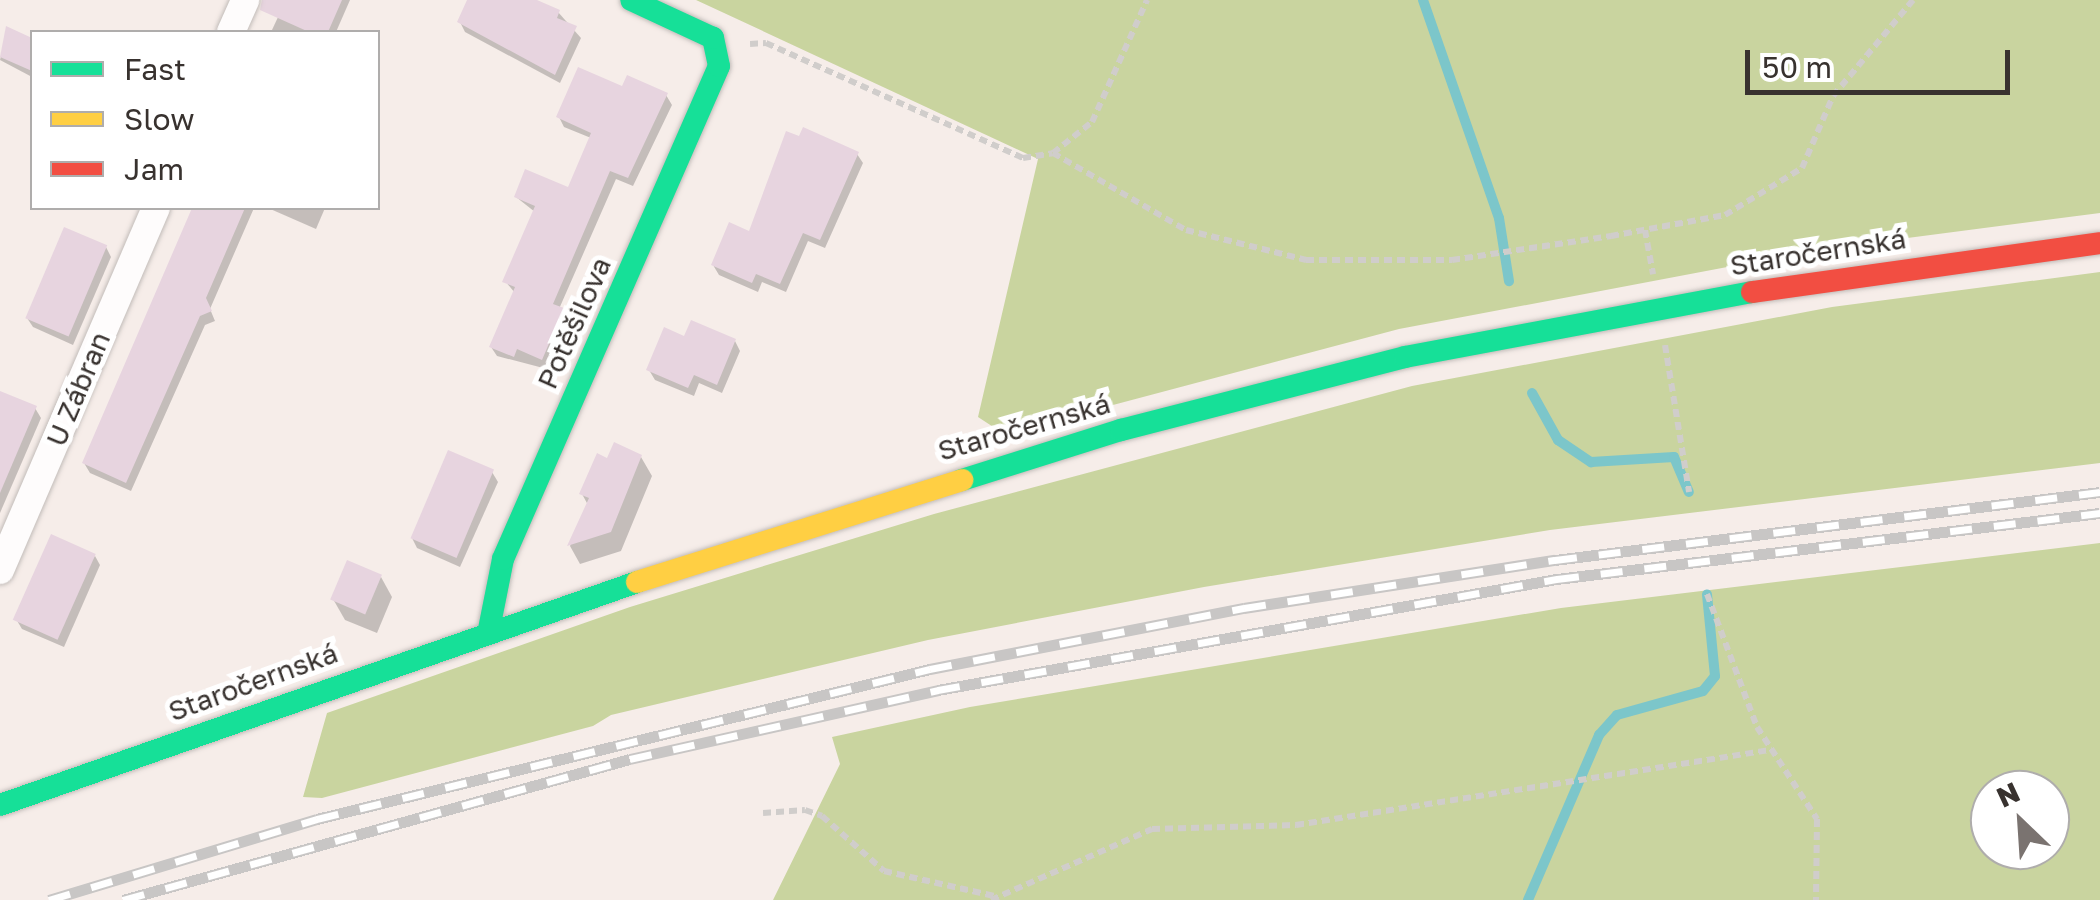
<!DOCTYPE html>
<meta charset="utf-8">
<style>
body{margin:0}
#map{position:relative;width:2100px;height:900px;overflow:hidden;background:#f6ede9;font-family:"Golos Text",sans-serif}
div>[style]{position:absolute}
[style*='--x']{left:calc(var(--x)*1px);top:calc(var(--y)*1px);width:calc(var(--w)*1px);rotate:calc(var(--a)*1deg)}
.forest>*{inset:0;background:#c9d49f}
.shadow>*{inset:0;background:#0003}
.stream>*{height:10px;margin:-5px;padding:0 5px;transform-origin:5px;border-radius:5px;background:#7cc6ca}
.building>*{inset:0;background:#e7d4df;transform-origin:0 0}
.path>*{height:6px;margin-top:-3px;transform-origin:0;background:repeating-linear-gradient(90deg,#d0cdcb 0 8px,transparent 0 13px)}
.roads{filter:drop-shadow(0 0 2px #c2bcb9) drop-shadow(0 0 2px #c2bcb9)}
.street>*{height:28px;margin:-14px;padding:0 14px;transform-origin:14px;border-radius:14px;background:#fefcfc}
.fast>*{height:22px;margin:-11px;padding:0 11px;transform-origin:11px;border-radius:11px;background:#16e098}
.slow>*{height:22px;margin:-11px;padding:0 11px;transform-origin:11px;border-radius:11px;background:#ffcf43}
.jam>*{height:22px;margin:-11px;padding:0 11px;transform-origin:11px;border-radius:11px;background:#f24e42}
.rail>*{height:11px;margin-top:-5.5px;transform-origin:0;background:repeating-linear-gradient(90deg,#fff 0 22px,#c8c6c5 0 44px);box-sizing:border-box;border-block:2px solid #c8c6c5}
span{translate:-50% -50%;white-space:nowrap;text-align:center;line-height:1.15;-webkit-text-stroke:10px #fff;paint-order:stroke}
.street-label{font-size:28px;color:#38322f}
.legend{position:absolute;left:30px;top:30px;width:350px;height:180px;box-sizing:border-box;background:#fff;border:2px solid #afadac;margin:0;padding:12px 18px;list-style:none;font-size:30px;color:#38322f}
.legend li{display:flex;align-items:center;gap:20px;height:50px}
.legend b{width:50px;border:2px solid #afadac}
.north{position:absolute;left:1970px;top:770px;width:100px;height:100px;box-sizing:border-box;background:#fff;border:2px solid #afadac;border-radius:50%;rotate:335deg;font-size:28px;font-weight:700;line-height:40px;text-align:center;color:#38322f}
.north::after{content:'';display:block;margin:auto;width:35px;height:45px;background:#7a7370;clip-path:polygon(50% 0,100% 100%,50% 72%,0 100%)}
.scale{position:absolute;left:1745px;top:50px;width:265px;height:45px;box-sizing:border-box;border:5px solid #38322f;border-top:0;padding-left:12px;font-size:30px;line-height:35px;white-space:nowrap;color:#38322f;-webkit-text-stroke:8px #fff;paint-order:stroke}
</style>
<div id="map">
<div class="forest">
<div style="clip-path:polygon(696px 0,2100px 0,2100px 213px,1823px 249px,1399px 329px,1004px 434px,978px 417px,1038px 159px)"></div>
<div style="clip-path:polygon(2100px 272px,2100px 463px,1550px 530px,1204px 587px,928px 640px,611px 715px,593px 726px,322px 798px,303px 797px,327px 713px,630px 607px,934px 514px,1412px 386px,1832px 307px)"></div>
<div style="clip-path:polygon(evenodd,2100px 543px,2100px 900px,773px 900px,840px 764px,832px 737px,970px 707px,1561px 608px,2100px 543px,2050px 790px,2050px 850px,1990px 850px,1990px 790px,2050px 790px)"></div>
</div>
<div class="shadow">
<div style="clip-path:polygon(286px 0,350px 0,336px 32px,271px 32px)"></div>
<div style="clip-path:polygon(469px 0,531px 0,558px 12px,581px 38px,560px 83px,465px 32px,460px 22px)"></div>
<div style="clip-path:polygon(8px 29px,32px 41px,32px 77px,0 60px)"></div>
<div style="clip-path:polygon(624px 89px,666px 95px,672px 105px,633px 186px,616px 179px,559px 309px,568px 320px,547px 369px,497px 356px,491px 347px,515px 293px,505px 281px,535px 212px,516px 197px,569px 190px,591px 138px,564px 127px,559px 117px)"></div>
<div style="clip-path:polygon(857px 154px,863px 163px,825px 248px,808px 241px,786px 292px,762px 282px,758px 292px,719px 275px,713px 265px)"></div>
<div style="clip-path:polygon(195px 208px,254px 208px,210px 309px,215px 321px,205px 325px,131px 491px,90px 473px,84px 463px)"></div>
<div style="clip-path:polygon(268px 208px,325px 208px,316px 229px)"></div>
<div style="clip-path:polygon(106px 247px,111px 257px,73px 345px,33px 327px,27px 318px)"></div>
<div style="clip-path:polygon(735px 341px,740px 351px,722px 393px,699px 383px,694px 396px,655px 380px,649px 370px)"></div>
<div style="clip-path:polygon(0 393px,35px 408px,41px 418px,0 513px)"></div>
<div style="clip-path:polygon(641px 457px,652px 476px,621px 551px,580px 564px,570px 546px,588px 505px,582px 494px,608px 461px)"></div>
<div style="clip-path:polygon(492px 472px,498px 482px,460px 567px,417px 548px,412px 538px)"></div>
<div style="clip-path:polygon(95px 556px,100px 565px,64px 647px,22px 629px,16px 619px)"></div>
<div style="clip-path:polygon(381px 577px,392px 597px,377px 633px,345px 620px,333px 599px)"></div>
</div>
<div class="stream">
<div style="--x:1423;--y:0;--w:231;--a:70.8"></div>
<div style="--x:1499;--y:218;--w:64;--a:81"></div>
<div style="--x:1532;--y:393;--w:54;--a:61"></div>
<div style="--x:1558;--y:440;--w:40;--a:34"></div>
<div style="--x:1591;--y:462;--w:83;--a:-3.4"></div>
<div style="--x:1674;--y:457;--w:38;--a:67"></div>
<div style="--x:1528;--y:900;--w:180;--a:-66.7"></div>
<div style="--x:1599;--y:735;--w:27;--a:-48"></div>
<div style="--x:1617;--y:715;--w:89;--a:-15.6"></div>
<div style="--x:1703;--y:691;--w:19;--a:-51"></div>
<div style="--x:1715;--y:676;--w:82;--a:-95.6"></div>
</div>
<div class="building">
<div style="clip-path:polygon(262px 0,342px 0,328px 32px,309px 32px,260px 10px)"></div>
<div style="clip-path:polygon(467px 0,537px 0,560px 10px,557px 18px,577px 26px,555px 75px,457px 22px)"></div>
<div style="clip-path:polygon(6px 26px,32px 38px,32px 71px,0 57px)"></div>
<div style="clip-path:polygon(578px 67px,622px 86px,627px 75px,668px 93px,628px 178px,610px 171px,553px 304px,564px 308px,542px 360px,517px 349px,514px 357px,489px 347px,515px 287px,502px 282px,535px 206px,514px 197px,525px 169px,568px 187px,591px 133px,556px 117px)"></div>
<div style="clip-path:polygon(803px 127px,859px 152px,820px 240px,803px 233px,780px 284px,756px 274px,752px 283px,711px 265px,729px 222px,749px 231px,786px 131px,799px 136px)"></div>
<div style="clip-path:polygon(192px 208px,245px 208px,206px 298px,212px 311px,200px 316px,126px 483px,82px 463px)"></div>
<div style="left:64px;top:227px;width:47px;height:99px;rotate:23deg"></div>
<div style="clip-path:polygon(691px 320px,736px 339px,717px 385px,694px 375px,688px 388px,646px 370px,664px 327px,684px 336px)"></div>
<div style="clip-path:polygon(0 391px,37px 406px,0 493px)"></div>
<div style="clip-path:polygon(614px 442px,642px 455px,611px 532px,567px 546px,589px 498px,579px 494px,597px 453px,607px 458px)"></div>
<div style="left:448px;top:450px;width:50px;height:96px;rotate:23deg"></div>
<div style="left:51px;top:534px;width:49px;height:94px;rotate:24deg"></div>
<div style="left:347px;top:560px;width:38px;height:43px;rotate:23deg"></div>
</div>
<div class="path">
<div style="--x:750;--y:44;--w:16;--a:-4"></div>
<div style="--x:766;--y:43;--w:282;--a:24.1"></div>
<div style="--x:1023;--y:158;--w:30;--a:-9"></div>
<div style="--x:1053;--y:153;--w:50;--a:-38.5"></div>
<div style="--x:1092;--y:122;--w:134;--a:-65.7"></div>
<div style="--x:1053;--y:153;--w:154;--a:30.1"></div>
<div style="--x:1186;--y:230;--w:124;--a:14"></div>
<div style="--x:1306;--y:260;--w:146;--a:0"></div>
<div style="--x:1452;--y:260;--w:161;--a:-8.6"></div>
<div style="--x:1611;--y:236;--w:116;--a:-10.4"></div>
<div style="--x:1725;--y:215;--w:90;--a:-31.4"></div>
<div style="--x:1802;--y:168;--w:78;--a:-66.7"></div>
<div style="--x:1833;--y:96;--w:125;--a:-50.2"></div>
<div style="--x:1645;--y:230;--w:45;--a:79.7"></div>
<div style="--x:1665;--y:345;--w:149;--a:80.7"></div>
<div style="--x:1707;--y:594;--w:142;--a:69.4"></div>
<div style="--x:1757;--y:727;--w:110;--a:56.9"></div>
<div style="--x:1817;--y:819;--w:81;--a:90.7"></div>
<div style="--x:763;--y:813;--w:42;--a:-4.1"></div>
<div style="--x:805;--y:810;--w:18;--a:19"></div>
<div style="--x:822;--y:816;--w:83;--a:41.6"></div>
<div style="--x:884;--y:871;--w:113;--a:12.8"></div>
<div style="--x:991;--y:900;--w:176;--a:-23.8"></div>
<div style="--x:1152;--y:829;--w:144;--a:-1.6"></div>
<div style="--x:1296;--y:825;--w:482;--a:-9"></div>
</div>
<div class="roads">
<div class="street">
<div style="--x:231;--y:32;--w:35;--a:-66"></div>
<div style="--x:0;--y:570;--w:394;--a:-66.7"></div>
</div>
<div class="fast">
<div style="--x:962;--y:480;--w:167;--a:-17.5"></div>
<div style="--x:1121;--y:430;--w:293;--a:-14.4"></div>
<div style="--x:1405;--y:357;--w:353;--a:-10.6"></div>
<div style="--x:489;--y:629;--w:71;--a:-78.7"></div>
<div style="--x:503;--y:559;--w:538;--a:-66.34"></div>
<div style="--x:719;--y:66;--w:29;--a:-102"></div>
<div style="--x:713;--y:38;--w:90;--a:-155.1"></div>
<div style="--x:0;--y:805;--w:675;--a:-19.29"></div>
</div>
<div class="slow">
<div style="--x:637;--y:582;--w:341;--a:-17.4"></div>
</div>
<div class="jam">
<div style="--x:1752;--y:292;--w:351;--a:-8"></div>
</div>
</div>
<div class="rail">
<div style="--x:49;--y:900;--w:280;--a:-16.8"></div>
<div style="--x:317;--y:819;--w:631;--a:-13.75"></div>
<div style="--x:930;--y:669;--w:320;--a:-11"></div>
<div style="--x:1244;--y:608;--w:315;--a:-8.8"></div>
<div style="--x:1555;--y:560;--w:549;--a:-7.11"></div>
<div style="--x:123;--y:900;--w:526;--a:-15.54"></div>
<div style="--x:630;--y:759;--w:316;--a:-12.6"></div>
<div style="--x:938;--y:690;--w:629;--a:-10.17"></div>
<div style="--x:1557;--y:579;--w:547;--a:-6.93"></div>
</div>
<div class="street-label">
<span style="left:1818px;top:252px;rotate:-9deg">Staročernská</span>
<span style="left:574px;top:323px;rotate:-66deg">Potěšilova</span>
<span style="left:78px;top:389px;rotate:-67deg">U Zábran</span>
<span style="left:1024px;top:427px;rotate:-16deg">Staročernská</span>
<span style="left:253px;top:682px;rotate:-20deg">Staročernská</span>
</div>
<ul class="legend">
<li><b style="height:12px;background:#16e098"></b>Fast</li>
<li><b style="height:12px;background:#ffcf43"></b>Slow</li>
<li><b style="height:12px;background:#f24e42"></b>Jam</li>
</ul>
<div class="north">N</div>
<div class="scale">50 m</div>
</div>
